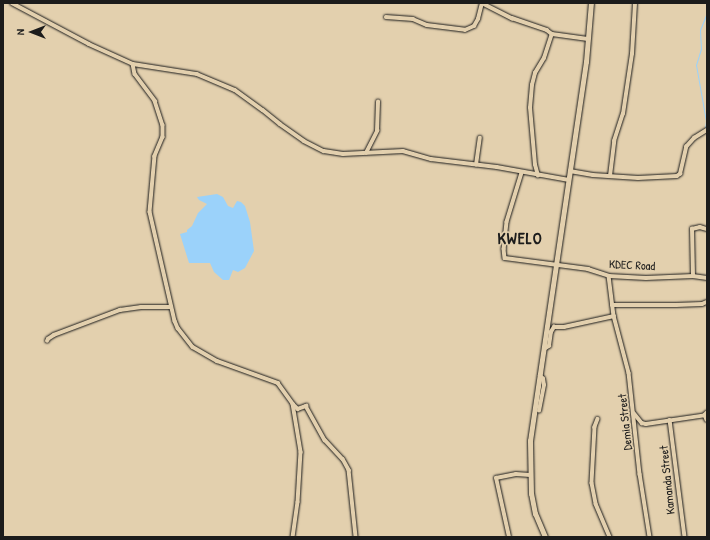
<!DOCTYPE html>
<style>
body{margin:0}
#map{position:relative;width:710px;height:540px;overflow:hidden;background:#e3d0ae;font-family:"Patrick Hand",sans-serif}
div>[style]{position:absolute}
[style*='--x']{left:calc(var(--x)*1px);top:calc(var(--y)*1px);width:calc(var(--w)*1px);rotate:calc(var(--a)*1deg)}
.water>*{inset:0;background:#9bd2fa}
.stream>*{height:1px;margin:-0.5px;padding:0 0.5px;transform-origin:0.5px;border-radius:0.5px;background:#9bd2fa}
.roads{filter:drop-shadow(0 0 1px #1c1c1c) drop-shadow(0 0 1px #1c1c1c)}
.minor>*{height:3.5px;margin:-1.75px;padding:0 1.75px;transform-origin:1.75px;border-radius:1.75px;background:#e3d0ae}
.major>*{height:4.5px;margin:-2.25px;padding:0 2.25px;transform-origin:2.25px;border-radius:2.25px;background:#e3d0ae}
span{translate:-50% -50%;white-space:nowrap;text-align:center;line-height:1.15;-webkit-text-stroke:3px #e3d0ae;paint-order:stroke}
.street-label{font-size:12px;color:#1c1c1c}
.district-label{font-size:16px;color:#1c1c1c;font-weight:700;letter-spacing:1px}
.frame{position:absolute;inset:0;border:4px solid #1c1c1c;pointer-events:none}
.north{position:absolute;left:12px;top:12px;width:40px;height:40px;-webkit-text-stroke:3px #e3d0ae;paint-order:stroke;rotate:270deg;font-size:11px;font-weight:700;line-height:16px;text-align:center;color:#1c1c1c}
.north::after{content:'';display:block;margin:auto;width:14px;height:18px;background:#1c1c1c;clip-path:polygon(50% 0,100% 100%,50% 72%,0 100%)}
</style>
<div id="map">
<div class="water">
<div style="clip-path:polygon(217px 194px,223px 197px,228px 206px,233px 208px,237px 201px,241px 202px,245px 206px,250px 222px,254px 251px,245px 268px,238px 272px,233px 270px,229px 280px,223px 280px,214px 272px,210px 263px,189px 263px,180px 234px,187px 232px,187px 230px,192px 226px,198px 213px,207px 204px,199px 200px,197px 197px)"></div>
</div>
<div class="stream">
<div style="--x:706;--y:3;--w:1;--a:45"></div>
<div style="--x:705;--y:130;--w:9;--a:-84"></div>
<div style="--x:706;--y:121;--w:57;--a:-100.1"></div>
<div style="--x:696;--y:65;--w:17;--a:-73"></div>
<div style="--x:701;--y:49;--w:19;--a:-93"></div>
<div style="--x:700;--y:30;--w:18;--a:-68"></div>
<div style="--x:706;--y:133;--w:8;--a:83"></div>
</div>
<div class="roads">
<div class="minor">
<div style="--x:12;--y:3;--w:87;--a:28"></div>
<div style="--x:89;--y:44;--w:48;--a:24.4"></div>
<div style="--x:133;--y:64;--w:65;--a:8.9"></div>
<div style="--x:197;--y:74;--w:41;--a:22.8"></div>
<div style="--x:235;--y:90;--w:34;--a:36"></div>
<div style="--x:263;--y:110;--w:22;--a:39"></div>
<div style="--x:280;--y:124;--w:29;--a:35"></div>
<div style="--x:304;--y:141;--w:22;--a:27"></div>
<div style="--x:324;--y:151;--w:19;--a:9"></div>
<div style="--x:343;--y:154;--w:60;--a:-2.9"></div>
<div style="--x:403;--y:151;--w:29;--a:16"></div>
<div style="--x:431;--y:159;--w:66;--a:6.9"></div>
<div style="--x:497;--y:167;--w:73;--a:10.2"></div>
<div style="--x:482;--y:3;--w:34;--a:27"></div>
<div style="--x:512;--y:18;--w:37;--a:19"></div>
<div style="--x:547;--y:30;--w:6;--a:39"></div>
<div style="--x:552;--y:34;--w:36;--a:8"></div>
<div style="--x:386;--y:17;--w:27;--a:4"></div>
<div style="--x:413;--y:19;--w:15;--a:23"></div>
<div style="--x:427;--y:25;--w:38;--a:7"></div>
<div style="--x:465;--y:30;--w:10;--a:-24"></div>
<div style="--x:474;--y:26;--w:8;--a:-60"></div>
<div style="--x:478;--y:19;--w:16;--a:-76"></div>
<div style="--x:133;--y:64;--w:10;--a:79"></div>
<div style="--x:135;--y:74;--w:34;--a:53"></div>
<div style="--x:155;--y:101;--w:25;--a:72"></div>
<div style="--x:163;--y:125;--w:12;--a:90"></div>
<div style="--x:163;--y:137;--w:21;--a:113"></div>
<div style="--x:155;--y:156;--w:56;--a:95.1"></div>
<div style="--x:150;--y:212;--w:112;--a:77.1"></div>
<div style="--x:175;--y:321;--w:8;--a:67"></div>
<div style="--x:178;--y:328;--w:24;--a:52"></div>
<div style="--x:193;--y:347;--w:28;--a:30"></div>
<div style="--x:217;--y:361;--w:65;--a:19.8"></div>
<div style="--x:278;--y:383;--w:26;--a:54"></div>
<div style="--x:293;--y:404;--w:49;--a:80.5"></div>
<div style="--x:301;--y:452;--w:50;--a:93.4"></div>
<div style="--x:298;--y:502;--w:35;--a:98"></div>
<div style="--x:366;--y:153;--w:25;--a:-63"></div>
<div style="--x:377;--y:131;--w:29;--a:-88"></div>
<div style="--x:476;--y:165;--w:27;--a:-82"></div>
<div style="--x:570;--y:171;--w:23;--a:10"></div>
<div style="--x:593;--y:175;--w:45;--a:3.8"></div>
<div style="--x:638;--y:178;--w:39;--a:-3"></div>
<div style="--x:677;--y:176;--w:4;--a:-34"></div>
<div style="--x:680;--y:174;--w:28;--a:-77"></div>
<div style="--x:686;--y:147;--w:12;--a:-48"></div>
<div style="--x:694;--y:138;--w:15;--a:-32"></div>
<div style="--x:522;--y:173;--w:51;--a:107"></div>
<div style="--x:507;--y:222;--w:27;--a:96"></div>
<div style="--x:504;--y:249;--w:9;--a:84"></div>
<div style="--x:505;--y:258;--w:84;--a:7.5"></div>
<div style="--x:588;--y:269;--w:22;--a:18"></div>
<div style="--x:609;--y:276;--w:37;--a:3"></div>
<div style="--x:646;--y:278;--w:47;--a:-2.4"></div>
<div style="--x:693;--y:276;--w:14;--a:8"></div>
<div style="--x:538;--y:176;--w:11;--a:-105"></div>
<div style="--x:535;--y:165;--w:57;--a:-95"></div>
<div style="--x:530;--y:108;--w:23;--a:-85"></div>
<div style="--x:532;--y:85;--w:12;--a:-76"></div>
<div style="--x:535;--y:73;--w:17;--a:-59"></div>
<div style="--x:544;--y:58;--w:25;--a:-72"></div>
<div style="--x:610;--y:176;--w:35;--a:-83"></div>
<div style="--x:614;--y:141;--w:28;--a:-72"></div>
<div style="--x:623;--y:114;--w:61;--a:-81.5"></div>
<div style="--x:632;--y:54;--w:51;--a:-86.6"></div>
<div style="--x:609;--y:276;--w:40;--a:82.9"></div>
<div style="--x:614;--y:316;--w:59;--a:75.3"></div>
<div style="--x:629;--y:373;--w:102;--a:83.8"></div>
<div style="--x:640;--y:474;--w:64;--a:81"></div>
<div style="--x:693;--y:276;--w:47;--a:-91.2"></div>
<div style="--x:692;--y:229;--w:8;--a:-14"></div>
<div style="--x:700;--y:227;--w:7;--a:16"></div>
<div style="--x:612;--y:305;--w:64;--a:0"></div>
<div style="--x:676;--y:305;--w:26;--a:-2"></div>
<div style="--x:702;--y:304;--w:5;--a:-22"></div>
<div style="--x:47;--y:341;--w:2;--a:-63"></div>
<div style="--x:48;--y:339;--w:7;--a:-34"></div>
<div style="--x:54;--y:335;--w:71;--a:-20.7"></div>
<div style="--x:120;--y:310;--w:21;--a:-8"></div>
<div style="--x:141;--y:307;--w:30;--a:0"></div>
<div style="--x:544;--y:349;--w:6;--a:-31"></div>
<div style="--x:549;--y:346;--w:14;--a:-82"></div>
<div style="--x:551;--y:332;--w:6;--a:-59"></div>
<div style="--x:554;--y:327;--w:10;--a:0"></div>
<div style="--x:564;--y:327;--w:51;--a:-12.4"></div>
<div style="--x:293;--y:404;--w:7;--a:45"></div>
<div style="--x:298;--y:409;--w:9;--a:-21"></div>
<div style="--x:306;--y:406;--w:39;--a:61"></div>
<div style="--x:325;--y:440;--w:26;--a:47"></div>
<div style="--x:343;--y:459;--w:13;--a:61"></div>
<div style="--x:349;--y:470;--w:67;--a:84"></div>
<div style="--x:539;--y:411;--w:26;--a:-79"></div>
<div style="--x:544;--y:385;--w:6;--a:-99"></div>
<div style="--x:543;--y:379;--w:4;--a:-135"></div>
<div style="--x:634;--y:413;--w:13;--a:51"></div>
<div style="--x:642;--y:423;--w:4;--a:14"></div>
<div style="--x:646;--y:424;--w:62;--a:-8.4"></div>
<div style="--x:707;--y:413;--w:3;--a:135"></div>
<div style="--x:705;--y:415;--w:5;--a:68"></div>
<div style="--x:598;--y:419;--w:9;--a:111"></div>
<div style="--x:595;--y:427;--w:56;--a:93.1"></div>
<div style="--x:592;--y:483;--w:21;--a:79"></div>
<div style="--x:596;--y:504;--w:36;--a:67"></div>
<div style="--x:670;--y:420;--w:118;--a:82.7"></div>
<div style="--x:509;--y:537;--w:60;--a:-102.4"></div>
<div style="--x:496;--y:478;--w:20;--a:-11"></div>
<div style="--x:516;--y:474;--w:14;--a:4"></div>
</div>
<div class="major">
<div style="--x:545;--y:537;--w:25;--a:-113"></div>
<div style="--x:535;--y:514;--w:20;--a:-101"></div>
<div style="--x:531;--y:494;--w:53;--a:-91.1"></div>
<div style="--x:530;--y:441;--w:383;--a:-81.6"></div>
<div style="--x:586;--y:62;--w:59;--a:-85.2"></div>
</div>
</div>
<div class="street-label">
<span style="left:632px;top:265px;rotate:3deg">KDEC Road</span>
<span style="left:625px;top:422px;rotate:-96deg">Demia Street</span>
<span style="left:667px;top:480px;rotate:-96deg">Kamanda Street</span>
</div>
<div class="district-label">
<span style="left:520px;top:238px">KWELO</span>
</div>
<div class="frame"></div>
<div class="north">N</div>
</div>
